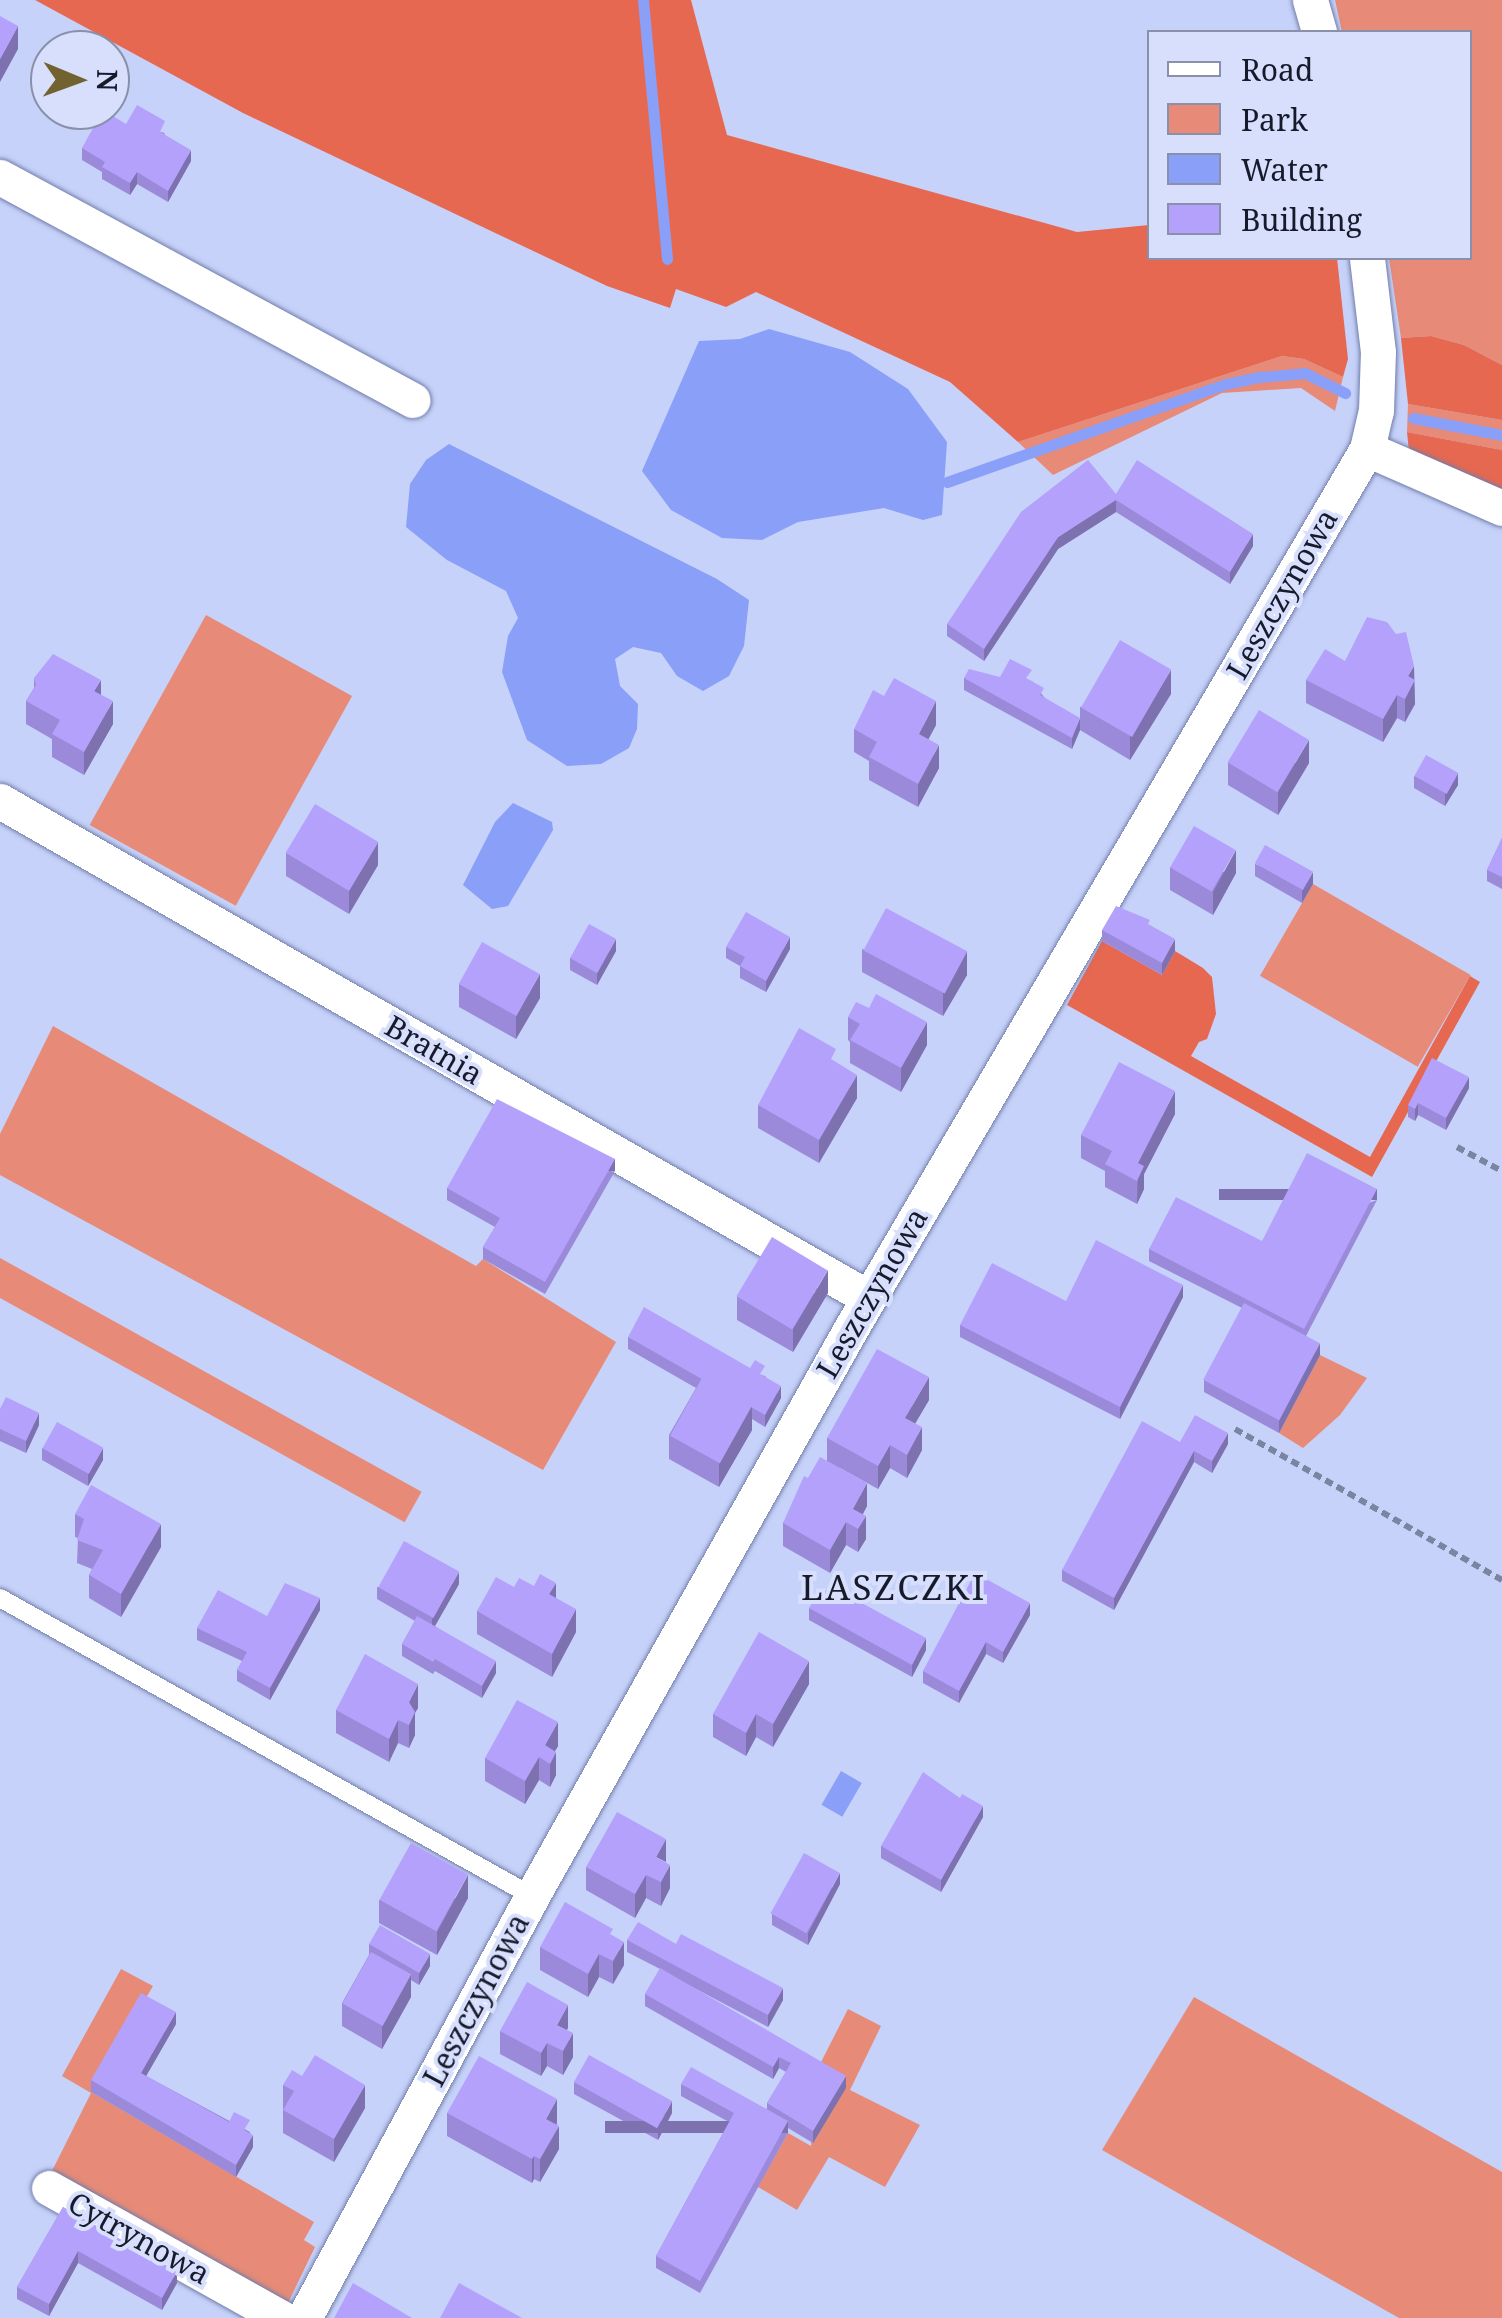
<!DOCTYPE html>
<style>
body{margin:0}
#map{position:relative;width:1502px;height:2318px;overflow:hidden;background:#c6d2f9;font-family:"Noto Serif",serif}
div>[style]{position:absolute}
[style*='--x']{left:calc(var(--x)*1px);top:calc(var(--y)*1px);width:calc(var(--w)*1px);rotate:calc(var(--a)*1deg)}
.green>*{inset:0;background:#e78b78;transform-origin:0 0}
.forest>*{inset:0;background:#e76850}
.water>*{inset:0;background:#8a9ff7;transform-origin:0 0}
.stream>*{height:11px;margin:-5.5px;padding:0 5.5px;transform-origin:5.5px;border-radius:5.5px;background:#8a9ff7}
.path>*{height:6px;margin-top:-3px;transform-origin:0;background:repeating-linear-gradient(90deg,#7b84a1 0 8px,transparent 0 13px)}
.roads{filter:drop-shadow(0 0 2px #717daa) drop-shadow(0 0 2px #717daa)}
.service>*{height:18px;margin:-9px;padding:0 9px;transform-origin:9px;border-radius:9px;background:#fff}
.minor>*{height:35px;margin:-17.5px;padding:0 17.5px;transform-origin:17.5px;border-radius:17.5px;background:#fff}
.wall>*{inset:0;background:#9b8ad9}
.shaded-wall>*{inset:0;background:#7e71b0;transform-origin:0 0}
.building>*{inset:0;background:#b4a1fc;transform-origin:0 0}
span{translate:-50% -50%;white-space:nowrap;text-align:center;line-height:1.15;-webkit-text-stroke:8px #d7dffd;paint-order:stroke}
.street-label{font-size:30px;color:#161a2b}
.quarter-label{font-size:35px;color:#161a2b;letter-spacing:2.5px}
.legend{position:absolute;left:1147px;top:30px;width:325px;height:230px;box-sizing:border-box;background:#d7dffd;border:2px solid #8a90a9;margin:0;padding:12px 18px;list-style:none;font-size:30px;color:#161a2b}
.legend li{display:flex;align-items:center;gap:20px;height:50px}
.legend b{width:50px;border:2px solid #8a90a9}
.north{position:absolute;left:30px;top:30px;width:100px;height:100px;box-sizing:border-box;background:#d7dffd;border:2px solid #8a90a9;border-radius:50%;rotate:91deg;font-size:28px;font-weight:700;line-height:40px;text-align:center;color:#161a2b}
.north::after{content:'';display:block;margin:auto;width:35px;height:45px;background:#726230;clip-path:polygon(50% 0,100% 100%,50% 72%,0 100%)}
</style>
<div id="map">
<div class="green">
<div style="clip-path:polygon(1335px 0,1502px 0,1502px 365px,1464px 345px,1431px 336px,1401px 338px,1389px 258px,1470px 258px,1470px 32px,1342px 32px)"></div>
<div style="clip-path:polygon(1282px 356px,1304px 359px,1343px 377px,1335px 411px,1301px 388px,1222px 393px,1053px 475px,1018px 442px)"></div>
<div style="clip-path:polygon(1408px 404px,1502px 420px,1502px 450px,1407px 432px)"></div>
<div style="left:206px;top:615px;width:167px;height:240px;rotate:29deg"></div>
<div style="left:1313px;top:884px;width:182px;height:106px;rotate:30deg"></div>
<div style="clip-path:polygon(53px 1026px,476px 1266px,483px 1259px,616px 1342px,543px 1470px,0 1175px,0 1134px)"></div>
<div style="left:0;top:1258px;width:482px;height:35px;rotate:29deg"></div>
<div style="clip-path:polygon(1320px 1355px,1367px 1378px,1340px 1415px,1303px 1448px,1279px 1433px)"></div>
<div style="clip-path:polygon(121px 1969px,153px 1986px,91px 2092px,314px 2222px,304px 2240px,315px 2247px,287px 2305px,52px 2171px,91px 2093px,62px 2076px)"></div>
<div style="clip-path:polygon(1194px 1997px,1502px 2172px,1502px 2318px,1399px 2318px,1102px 2150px)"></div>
<div style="clip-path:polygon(848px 2009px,881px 2026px,850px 2090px,920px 2125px,885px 2187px,829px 2157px,797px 2210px,758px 2187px,788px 2133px,811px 2146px,817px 2070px)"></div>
</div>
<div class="forest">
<div style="clip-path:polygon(35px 0,691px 0,727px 135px,1077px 232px,1149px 225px,1150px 258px,1337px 258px,1348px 359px,1343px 377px,1304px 359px,1282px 356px,1018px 442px,950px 382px,756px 292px,726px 307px,676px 289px,670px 308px,607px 286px,243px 113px)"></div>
<div style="clip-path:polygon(1431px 336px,1464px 345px,1502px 365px,1502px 420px,1408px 404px,1401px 338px)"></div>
<div style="clip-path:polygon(1407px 432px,1502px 450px,1502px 489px,1409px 452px)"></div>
<div style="clip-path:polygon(1102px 941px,1162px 975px,1175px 951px,1203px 968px,1212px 977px,1216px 1014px,1207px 1039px,1199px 1042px,1191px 1056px,1370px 1157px,1470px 976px,1480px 982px,1372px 1177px,1067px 1005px)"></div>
</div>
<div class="water">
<div style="clip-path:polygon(769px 329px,850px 352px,908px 389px,947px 442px,942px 515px,923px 520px,884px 508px,798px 522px,762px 540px,722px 538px,671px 510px,642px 471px,699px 341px,740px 339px)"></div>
<div style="clip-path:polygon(449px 444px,717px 579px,749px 600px,744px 646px,729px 676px,703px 691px,677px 676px,661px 653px,633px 647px,615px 659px,620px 686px,638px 704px,637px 729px,629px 748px,601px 764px,567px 766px,527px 740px,502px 672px,508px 636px,518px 618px,506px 591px,447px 560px,406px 527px,410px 484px,426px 460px)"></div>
<div style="clip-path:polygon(513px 803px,552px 822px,553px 830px,508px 906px,492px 909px,463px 885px,495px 822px)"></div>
<div style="left:841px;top:1771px;width:24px;height:39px;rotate:30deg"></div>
</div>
<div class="stream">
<div style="--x:643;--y:0;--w:260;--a:84.7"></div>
<div style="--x:1413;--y:418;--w:91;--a:10.8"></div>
<div style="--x:947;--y:482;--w:296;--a:-19.4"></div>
<div style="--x:1226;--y:384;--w:35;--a:-12"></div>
<div style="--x:1260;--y:377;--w:45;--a:-5.1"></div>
<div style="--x:1305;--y:373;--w:45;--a:26.6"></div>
</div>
<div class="path">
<div style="--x:1457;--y:1147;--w:51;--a:28.1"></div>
<div style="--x:1235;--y:1429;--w:307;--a:29.5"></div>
</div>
<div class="roads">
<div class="service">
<div style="--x:0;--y:1598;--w:610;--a:29.26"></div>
</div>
<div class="minor">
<div style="--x:1310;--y:0;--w:33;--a:74"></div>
<div style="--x:0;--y:177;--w:469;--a:28.4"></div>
<div style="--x:1367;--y:449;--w:147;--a:23.6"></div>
<div style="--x:0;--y:801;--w:1001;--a:29.77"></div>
<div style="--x:49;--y:2188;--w:267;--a:29.2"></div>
<div style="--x:304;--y:2318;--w:480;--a:-61.6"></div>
<div style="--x:532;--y:1896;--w:655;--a:-60.66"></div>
<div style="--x:853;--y:1325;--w:1016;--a:-59.6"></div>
<div style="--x:1367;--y:449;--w:39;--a:-77"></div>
<div style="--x:1376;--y:411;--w:59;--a:-88.1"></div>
<div style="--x:1378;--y:352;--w:95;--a:-96.7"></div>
</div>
</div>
<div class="wall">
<div style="clip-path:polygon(126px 124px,165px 133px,164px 134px,191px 161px,168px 202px,137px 184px,130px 195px,102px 179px,102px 172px,82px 160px,82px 148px)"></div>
<div style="clip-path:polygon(1116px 494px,1253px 546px,1230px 584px,1116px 512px,1058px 549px,984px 661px,947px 636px,947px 624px)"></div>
<div style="clip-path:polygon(1345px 661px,1414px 680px,1415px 704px,1405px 722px,1397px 718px,1383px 742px,1306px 703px,1306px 680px)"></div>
<div style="clip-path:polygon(1000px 677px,1032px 681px,1044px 697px,1080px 730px,1072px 749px,964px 690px,964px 678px)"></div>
<div style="clip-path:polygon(34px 678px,101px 695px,113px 724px,84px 775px,52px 757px,52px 739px,26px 724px,26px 701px,34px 688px)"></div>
<div style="clip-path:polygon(1171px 694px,1130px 760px,1080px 730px,1080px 707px)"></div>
<div style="clip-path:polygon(936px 725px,928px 739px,939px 768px,918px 807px,869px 780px,869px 761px,854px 752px,854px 729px)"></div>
<div style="clip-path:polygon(1228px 762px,1309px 763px,1278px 815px,1228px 785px)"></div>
<div style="clip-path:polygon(1414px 776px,1458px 785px,1445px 806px,1414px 788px)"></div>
<div style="clip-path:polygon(1502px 838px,1502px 889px,1487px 881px,1487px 870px)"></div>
<div style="clip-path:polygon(286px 853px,378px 865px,349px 914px,286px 876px)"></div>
<div style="clip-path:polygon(1255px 864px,1313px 884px,1302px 903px,1255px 876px)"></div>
<div style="clip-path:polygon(1170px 867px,1236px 873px,1213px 915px,1170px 890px)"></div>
<div style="clip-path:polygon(1150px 925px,1175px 951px,1162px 975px,1102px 941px,1102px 930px)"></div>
<div style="clip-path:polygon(726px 947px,790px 949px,766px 992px,740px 978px,740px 966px,726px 958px)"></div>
<div style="clip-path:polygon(862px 949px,967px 975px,943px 1016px,862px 972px)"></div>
<div style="clip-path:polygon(616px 951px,597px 985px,570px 970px,570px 958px)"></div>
<div style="clip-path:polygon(459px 984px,540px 998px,516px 1039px,459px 1007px)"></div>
<div style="clip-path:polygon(848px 1017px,927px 1045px,901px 1092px,850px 1063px,850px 1042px,848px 1040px)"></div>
<div style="clip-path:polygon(836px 1062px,857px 1098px,819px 1163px,758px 1128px,758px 1105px)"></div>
<div style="clip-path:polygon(1469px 1088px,1446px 1130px,1418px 1115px,1415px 1121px,1408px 1117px,1408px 1105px)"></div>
<div style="clip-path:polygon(1175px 1114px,1144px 1174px,1144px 1189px,1137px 1204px,1105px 1187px,1105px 1171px,1081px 1158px,1081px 1135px)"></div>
<div style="clip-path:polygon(615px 1171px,545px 1294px,483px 1259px,483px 1247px,495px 1227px,447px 1200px,447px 1188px)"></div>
<div style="clip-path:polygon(1377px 1200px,1306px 1336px,1320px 1355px,1279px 1433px,1204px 1392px,1204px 1380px,1242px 1308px,1149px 1261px,1149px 1249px,1262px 1241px)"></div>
<div style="clip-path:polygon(828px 1293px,793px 1352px,737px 1320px,737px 1297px)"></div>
<div style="clip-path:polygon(1183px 1297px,1120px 1419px,960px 1337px,960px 1325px,1066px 1301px)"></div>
<div style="clip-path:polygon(628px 1337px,765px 1376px,781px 1398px,765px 1427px,752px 1419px,752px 1430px,719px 1487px,669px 1459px,669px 1435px,696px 1388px,628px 1349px)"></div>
<div style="clip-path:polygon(929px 1400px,915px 1423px,922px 1450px,907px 1478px,890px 1468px,878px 1489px,840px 1468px,867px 1506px,863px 1514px,866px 1539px,858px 1552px,846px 1545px,830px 1573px,783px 1546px,783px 1523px,808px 1478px,827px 1461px,827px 1438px)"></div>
<div style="clip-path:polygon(0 1409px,39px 1425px,26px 1453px,0 1441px)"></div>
<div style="clip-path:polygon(1180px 1442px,1228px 1444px,1212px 1473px,1194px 1462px,1114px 1610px,1062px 1581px,1062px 1570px)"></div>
<div style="clip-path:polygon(42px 1448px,103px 1460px,88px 1486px,42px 1460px)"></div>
<div style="clip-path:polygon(75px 1514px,161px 1547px,121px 1617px,89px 1598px,89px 1575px,92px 1569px,77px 1563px,78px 1538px,75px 1537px)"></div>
<div style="clip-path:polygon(459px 1584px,435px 1626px,496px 1673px,482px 1698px,435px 1671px,433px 1674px,402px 1656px,402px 1644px,415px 1621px,377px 1599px,377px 1587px)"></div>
<div style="clip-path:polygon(534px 1586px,556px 1598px,576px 1632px,552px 1677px,477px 1634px,477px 1611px,514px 1587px)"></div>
<div style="clip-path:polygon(809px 1608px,926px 1650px,912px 1677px,809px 1620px)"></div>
<div style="clip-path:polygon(320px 1610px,270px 1700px,237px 1681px,237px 1670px,242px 1661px,197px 1640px,197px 1628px)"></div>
<div style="clip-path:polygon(1030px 1615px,1003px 1663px,986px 1654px,959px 1703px,923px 1683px,923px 1671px)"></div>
<div style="clip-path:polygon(809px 1684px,773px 1747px,756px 1737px,746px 1756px,713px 1737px,713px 1714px)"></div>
<div style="clip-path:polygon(418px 1708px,415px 1713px,415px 1735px,409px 1748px,398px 1743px,389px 1762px,336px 1733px,336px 1710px)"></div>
<div style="clip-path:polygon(558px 1746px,555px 1751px,556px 1775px,550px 1787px,539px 1780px,525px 1804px,485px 1781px,485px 1758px)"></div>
<div style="clip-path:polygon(983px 1817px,941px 1892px,881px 1858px,881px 1846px)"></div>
<div style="clip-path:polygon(666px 1863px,670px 1888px,661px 1906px,646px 1898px,635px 1918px,586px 1890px,586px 1867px)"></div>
<div style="clip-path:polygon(840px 1884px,808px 1945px,772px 1925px,772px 1914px)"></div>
<div style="clip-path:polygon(468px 1898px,437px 1955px,379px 1923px,379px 1900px)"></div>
<div style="clip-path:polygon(613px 1936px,624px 1965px,613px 1984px,599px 1977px,588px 1997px,540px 1970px,540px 1947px)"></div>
<div style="clip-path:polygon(627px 1940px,676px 1944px,783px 2000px,768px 2027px,681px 1981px,846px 2088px,813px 2143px,788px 2128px,788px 2133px,700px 2293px,656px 2268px,656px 2256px,729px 2122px,681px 2096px,681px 2084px,767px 2109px,767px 2103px,786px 2072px,779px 2068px,773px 2079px,645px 2006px,645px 1994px,660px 1969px,627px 1952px)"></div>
<div style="clip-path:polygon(369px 1944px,430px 1966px,419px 1985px,411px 1980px,411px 1997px,382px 2049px,342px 2026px,342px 2003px,369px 1955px)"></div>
<div style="clip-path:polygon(176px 2024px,146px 2076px,250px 2132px,253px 2147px,236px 2177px,91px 2092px,91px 2080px)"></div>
<div style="clip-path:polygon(568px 2028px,566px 2030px,573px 2057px,563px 2075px,547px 2066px,541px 2076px,500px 2054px,500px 2031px)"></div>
<div style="clip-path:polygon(574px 2082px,672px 2113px,658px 2140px,574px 2094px)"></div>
<div style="clip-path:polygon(283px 2085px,365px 2108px,334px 2162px,283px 2133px)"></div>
<div style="clip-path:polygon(447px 2113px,557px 2122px,559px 2149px,540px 2182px,534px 2179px,532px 2183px,447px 2136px)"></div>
<div style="clip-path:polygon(63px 2207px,177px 2283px,162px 2310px,78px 2263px,49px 2316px,17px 2299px,17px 2287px)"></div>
</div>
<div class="shaded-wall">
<div style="clip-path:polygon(18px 26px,18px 49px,0 82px,0 59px)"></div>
<div style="clip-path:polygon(191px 150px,191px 161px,168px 202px,168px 191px)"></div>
<div style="clip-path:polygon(137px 172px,137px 184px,130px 195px,130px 183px)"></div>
<div style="clip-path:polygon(1116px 500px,1116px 512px,1058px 549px,984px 661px,984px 649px,1058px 537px)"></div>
<div style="clip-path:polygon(1253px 534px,1253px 546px,1230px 584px,1230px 572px)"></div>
<div style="clip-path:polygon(1414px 666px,1415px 704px,1405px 722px,1405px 699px,1408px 676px)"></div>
<div style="clip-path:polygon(1171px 670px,1171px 694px,1130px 760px,1130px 737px)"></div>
<div style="clip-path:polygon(101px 680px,101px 703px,94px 691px)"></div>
<div style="clip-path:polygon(1397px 695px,1397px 718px,1383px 742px,1383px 719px)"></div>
<div style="clip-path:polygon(113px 701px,113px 724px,84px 775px,84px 752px)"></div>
<div style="clip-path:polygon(936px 701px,936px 725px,919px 757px,919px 734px)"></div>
<div style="clip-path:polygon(1080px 718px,1080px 730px,1072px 749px,1072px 738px)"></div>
<div style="clip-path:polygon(1309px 740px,1309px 763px,1278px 815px,1278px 792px)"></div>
<div style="clip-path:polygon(939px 745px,939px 768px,918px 807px,918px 784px)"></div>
<div style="clip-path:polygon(1458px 773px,1458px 785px,1445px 806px,1445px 794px)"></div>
<div style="clip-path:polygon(378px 842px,378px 865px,349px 914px,349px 890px)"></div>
<div style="clip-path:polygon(1236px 850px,1236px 873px,1213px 915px,1213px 892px)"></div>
<div style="clip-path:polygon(1313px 872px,1313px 884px,1302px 903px,1302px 891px)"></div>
<div style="clip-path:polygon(790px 937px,790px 949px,766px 992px,766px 981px)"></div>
<div style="clip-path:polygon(616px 939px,616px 951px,597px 985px,597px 973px)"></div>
<div style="clip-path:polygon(1175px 939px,1175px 951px,1162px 975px,1162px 963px)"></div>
<div style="clip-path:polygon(967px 951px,967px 975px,943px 1016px,943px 993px)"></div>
<div style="clip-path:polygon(540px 974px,540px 998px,516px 1039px,516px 1016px)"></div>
<div style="clip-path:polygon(927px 1022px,927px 1045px,901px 1092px,901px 1068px)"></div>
<div style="clip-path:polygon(857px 1075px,857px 1098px,819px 1163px,819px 1140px)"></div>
<div style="clip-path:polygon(1469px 1077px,1469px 1088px,1446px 1130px,1446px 1118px)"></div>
<div style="clip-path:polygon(1175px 1091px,1175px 1114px,1144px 1174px,1144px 1189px,1137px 1204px,1138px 1163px)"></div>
<div style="clip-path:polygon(1418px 1103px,1418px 1115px,1415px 1121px,1415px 1109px)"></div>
<div style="left:615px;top:1159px;width:12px;height:142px;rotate:90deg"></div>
<div style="left:1377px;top:1189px;width:11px;height:158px;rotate:90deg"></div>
<div style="clip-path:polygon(828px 1270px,828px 1293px,793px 1352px,793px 1329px)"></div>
<div style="clip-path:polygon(1183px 1285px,1183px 1297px,1120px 1419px,1120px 1407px)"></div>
<div style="clip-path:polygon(1320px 1343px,1320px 1355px,1279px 1433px,1279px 1421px)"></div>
<div style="clip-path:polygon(929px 1377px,929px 1400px,905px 1441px,905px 1418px)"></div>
<div style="clip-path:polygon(781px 1386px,781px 1398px,765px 1427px,765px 1415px)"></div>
<div style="clip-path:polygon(752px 1406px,752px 1430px,719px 1487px,719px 1464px)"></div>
<div style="clip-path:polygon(39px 1413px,39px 1425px,26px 1453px,26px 1441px)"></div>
<div style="clip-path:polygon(922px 1427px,922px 1450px,907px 1478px,907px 1455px)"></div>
<div style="clip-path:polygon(1228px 1433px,1228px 1444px,1212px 1473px,1212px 1461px)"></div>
<div style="clip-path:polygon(890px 1445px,890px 1468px,878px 1489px,878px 1466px)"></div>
<div style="clip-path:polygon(103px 1448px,103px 1460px,88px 1486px,88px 1474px)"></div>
<div style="clip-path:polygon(1194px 1451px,1194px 1462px,1114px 1610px,1114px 1598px)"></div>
<div style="clip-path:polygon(867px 1483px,867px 1506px,855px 1528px,853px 1509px)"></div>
<div style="clip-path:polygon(866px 1516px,866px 1539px,858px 1552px,858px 1529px)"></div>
<div style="clip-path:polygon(846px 1522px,846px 1545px,830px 1573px,830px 1550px)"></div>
<div style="clip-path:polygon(161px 1524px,161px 1547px,121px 1617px,121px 1594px)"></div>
<div style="clip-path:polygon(459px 1572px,459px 1584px,432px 1631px,432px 1619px)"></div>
<div style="clip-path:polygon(556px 1583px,556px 1606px,549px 1594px)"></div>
<div style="clip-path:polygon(320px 1598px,320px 1610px,270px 1700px,270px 1688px)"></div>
<div style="clip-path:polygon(1030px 1603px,1030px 1615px,1003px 1663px,1003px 1652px)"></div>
<div style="clip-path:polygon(576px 1609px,576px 1632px,552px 1677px,552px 1654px)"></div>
<div style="clip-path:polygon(926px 1638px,926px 1650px,912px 1677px,912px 1665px)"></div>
<div style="clip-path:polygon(986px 1642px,986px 1654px,959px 1703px,959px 1691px)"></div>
<div style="clip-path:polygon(496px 1661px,496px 1673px,482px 1698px,482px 1686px)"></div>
<div style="clip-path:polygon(809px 1661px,809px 1684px,773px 1747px,773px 1724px)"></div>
<div style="clip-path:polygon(418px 1684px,418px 1708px,415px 1713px,415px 1735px,409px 1748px,409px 1702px)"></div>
<div style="clip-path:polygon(756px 1714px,756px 1737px,746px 1756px,746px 1733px)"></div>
<div style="clip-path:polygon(398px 1720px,398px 1743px,389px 1762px,389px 1739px)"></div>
<div style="clip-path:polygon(558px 1722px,558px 1746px,548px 1763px,545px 1745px)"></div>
<div style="clip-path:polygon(556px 1752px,556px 1775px,550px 1787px,550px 1764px)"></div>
<div style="clip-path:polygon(539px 1757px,539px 1780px,525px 1804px,525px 1781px)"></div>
<div style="clip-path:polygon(983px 1806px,983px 1817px,941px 1892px,941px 1880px)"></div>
<div style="clip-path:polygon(666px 1839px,666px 1862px,656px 1857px)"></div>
<div style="clip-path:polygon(670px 1865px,670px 1888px,661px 1906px,661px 1882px)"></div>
<div style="clip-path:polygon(840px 1873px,840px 1884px,808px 1945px,808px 1933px)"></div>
<div style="clip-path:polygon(468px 1875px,468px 1898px,437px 1955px,437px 1932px)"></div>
<div style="clip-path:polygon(646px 1875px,646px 1898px,635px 1918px,635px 1894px)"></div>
<div style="clip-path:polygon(624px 1942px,624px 1965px,613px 1984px,613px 1961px)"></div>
<div style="clip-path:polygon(430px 1954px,430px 1966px,419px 1985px,419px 1973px)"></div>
<div style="clip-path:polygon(599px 1954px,599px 1977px,588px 1997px,588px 1974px)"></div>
<div style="clip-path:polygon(411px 1974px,411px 1997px,382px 2049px,382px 2026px)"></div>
<div style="clip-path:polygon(783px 1988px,783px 2000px,768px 2027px,768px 2015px)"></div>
<div style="clip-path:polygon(568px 2005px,568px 2028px,557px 2048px,557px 2025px)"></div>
<div style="clip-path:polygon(176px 2012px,176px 2024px,141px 2085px,141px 2073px)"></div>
<div style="clip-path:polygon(573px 2033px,573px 2057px,563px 2075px,563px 2051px)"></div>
<div style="clip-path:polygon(547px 2043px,547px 2066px,541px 2076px,541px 2053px)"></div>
<div style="clip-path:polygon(779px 2057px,779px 2068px,773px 2079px,773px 2067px)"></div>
<div style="clip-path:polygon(846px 2076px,846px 2088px,813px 2143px,813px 2131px)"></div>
<div style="clip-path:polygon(365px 2085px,365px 2108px,334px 2162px,334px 2139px)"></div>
<div style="clip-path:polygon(557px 2099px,557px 2122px,546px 2142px,546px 2119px)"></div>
<div style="clip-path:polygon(672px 2101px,672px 2113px,658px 2140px,658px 2128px)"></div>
<div style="left:788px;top:2121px;width:12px;height:183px;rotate:90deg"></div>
<div style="clip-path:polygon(559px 2126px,559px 2149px,540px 2182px,540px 2159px)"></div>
<div style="clip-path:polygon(253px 2135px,253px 2147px,236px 2177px,236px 2165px)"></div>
<div style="clip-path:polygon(534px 2156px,534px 2179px,532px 2183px,532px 2159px)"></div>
<div style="clip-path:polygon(78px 2251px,78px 2263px,49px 2316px,49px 2304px)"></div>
<div style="clip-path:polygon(177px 2271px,177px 2283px,162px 2310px,162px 2298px)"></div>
</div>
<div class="building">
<div style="clip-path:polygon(0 16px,18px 26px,0 59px)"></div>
<div style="clip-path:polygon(137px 105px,165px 121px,160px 132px,191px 150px,168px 191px,137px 172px,130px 183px,102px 167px,105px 162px,82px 148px,103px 110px,126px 124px)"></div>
<div style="clip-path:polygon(1088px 460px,1116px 494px,1137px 460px,1253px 534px,1230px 572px,1116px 500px,1058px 537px,984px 649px,947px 624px,1021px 512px)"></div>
<div style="clip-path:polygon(1367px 617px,1387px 622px,1396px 634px,1406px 632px,1414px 666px,1408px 676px,1415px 680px,1405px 699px,1397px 695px,1383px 719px,1306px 680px,1325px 649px,1345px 661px)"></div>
<div style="left:1120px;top:640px;width:59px;height:78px;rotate:30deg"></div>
<div style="clip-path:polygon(53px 654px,101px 680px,94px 691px,113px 701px,84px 752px,52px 734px,60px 720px,26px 701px,36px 685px,34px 678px)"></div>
<div style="clip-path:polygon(1010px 659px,1032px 670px,1026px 678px,1044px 688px,1040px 695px,1080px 718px,1072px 738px,964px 678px,969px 669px,1000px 677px)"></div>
<div style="clip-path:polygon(894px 678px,936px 701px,919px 734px,939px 745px,918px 784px,869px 757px,877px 742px,854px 729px,873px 690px,884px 696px)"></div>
<div style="left:1259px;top:710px;width:58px;height:61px;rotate:31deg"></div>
<div style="left:1426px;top:755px;width:37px;height:24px;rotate:29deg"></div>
<div style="left:315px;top:804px;width:74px;height:57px;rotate:31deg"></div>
<div style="left:1194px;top:826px;width:48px;height:48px;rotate:30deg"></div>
<div style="clip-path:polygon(1502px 838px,1502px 877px,1487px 870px)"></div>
<div style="left:1265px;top:845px;width:55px;height:21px;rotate:29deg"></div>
<div style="clip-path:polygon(1116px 906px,1150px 920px,1148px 924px,1175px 939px,1162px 963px,1102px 930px)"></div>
<div style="left:886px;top:908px;width:92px;height:48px;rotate:28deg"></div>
<div style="clip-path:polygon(746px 912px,790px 937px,766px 981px,740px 966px,745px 957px,726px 947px)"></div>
<div style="left:589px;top:924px;width:31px;height:39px;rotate:29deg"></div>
<div style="left:482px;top:942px;width:66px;height:48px;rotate:29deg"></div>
<div style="clip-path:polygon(876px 994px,927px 1022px,901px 1068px,850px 1040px,860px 1024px,848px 1017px,856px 1002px,869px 1008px)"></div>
<div style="clip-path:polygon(799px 1028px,836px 1049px,831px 1059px,857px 1075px,819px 1140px,758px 1105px)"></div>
<div style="clip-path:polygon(1432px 1058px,1469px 1077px,1446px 1118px,1418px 1103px,1415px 1109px,1408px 1105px)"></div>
<div style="clip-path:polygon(1119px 1062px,1175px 1091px,1138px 1163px,1144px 1166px,1137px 1181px,1105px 1164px,1112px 1151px,1081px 1135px)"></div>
<div style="clip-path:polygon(497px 1099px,615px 1159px,545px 1282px,483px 1247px,500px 1218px,447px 1188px)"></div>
<div style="clip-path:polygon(1307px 1153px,1377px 1189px,1304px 1329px,1149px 1249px,1176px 1197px,1262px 1241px)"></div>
<div style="left:772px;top:1237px;width:65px;height:69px;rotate:31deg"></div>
<div style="clip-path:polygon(1096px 1240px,1183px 1285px,1120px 1407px,960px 1325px,992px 1263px,1066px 1301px)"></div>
<div style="left:1244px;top:1303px;width:86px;height:87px;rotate:28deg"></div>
<div style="clip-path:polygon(644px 1307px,750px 1368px,755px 1360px,765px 1366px,760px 1374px,781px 1386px,765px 1415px,628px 1337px)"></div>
<div style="clip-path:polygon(877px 1349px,929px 1377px,905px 1418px,922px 1427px,907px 1455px,890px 1445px,878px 1466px,827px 1438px)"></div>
<div style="left:702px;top:1378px;width:57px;height:66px;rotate:29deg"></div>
<div style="clip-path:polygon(6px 1397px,39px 1413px,26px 1441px,0 1429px,0 1409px)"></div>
<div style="clip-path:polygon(1195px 1415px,1228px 1433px,1212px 1461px,1194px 1451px,1114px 1598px,1062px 1570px,1142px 1421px,1180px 1442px)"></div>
<div style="left:57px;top:1422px;width:53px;height:30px;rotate:29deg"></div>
<div style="clip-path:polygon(820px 1457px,867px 1483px,853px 1509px,866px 1516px,858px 1529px,846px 1522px,830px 1550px,783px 1523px,804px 1476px,808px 1478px)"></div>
<div style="clip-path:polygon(91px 1485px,161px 1524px,121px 1594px,89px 1575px,103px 1550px,77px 1540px,84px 1519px,75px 1514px)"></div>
<div style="left:404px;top:1541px;width:63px;height:53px;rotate:29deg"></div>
<div style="clip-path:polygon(975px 1573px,1030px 1603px,1003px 1652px,986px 1642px,959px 1691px,923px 1671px)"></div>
<div style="clip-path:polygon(540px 1574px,556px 1583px,549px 1594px,576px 1609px,552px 1654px,477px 1611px,496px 1577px,514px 1587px,519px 1578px,534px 1586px)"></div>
<div style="clip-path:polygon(285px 1583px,320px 1598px,270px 1688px,237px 1670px,247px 1652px,197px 1628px,218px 1590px,267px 1616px)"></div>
<div style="clip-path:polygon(821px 1588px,846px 1601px,849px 1596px,926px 1638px,912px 1665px,809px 1608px)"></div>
<div style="clip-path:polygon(417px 1616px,496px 1661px,482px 1686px,435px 1659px,433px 1662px,402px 1644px)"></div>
<div style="clip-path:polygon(759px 1632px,809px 1661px,773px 1724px,756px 1714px,746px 1733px,713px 1714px)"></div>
<div style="clip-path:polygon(365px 1654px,418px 1684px,409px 1702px,415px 1712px,409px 1725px,398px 1720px,389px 1739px,336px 1710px)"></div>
<div style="clip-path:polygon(517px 1700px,558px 1722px,545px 1745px,556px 1752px,550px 1764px,539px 1757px,525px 1781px,485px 1758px)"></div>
<div style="clip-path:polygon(923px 1772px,960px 1798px,962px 1794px,983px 1806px,941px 1880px,881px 1846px)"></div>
<div style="clip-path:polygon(617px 1812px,666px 1839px,656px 1857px,670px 1865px,661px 1882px,646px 1875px,635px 1894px,586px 1867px)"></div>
<div style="left:411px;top:1843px;width:65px;height:65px;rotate:29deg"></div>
<div style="left:804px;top:1853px;width:41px;height:69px;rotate:29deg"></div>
<div style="clip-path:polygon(565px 1902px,613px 1929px,610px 1934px,624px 1942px,613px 1961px,599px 1954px,588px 1974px,540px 1947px)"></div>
<div style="clip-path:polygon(638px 1922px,676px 1944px,681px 1934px,783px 1988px,768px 2015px,627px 1940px)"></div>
<div style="left:380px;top:1925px;width:58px;height:22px;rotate:30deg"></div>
<div style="left:371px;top:1952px;width:46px;height:59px;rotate:29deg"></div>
<div style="clip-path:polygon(660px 1968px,846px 2076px,813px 2131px,767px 2103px,791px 2063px,779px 2057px,773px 2067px,645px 1994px)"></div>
<div style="clip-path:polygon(527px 1982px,568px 2005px,557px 2025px,573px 2033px,563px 2051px,547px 2043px,541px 2053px,500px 2031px)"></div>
<div style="clip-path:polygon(141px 1993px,176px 2012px,141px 2073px,229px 2122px,234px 2112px,250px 2120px,244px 2130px,253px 2135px,236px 2165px,91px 2080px)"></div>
<div style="clip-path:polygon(315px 2055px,365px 2085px,334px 2139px,283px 2110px,294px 2091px,283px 2085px,292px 2070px,302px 2076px)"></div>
<div style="left:589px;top:2055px;width:95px;height:31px;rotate:29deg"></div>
<div style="clip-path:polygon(479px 2056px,557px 2099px,546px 2119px,559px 2126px,540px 2159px,534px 2156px,532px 2159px,447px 2113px)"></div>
<div style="clip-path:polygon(691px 2067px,788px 2121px,700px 2281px,656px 2256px,734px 2113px,681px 2084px)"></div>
<div style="clip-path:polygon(63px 2207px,177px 2271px,162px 2298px,78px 2251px,49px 2304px,17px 2287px)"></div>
<div style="clip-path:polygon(353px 2283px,412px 2318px,334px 2318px)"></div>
<div style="clip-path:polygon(459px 2283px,522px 2318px,440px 2318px)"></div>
</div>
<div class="street-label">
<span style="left:1282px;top:594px;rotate:-60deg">Leszczynowa</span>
<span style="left:434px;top:1050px;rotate:30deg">Bratnia</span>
<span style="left:872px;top:1293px;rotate:-60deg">Leszczynowa</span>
<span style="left:476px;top:2000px;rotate:-62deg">Leszczynowa</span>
<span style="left:139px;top:2238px;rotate:29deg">Cytrynowa</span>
</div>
<div class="quarter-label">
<span style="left:894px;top:1587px">LASZCZKI</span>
</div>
<ul class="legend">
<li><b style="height:12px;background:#fff"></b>Road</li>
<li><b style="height:28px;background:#e78b78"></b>Park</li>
<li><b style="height:28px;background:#8a9ff7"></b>Water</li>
<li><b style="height:28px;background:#b4a1fc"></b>Building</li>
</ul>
<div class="north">N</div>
</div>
